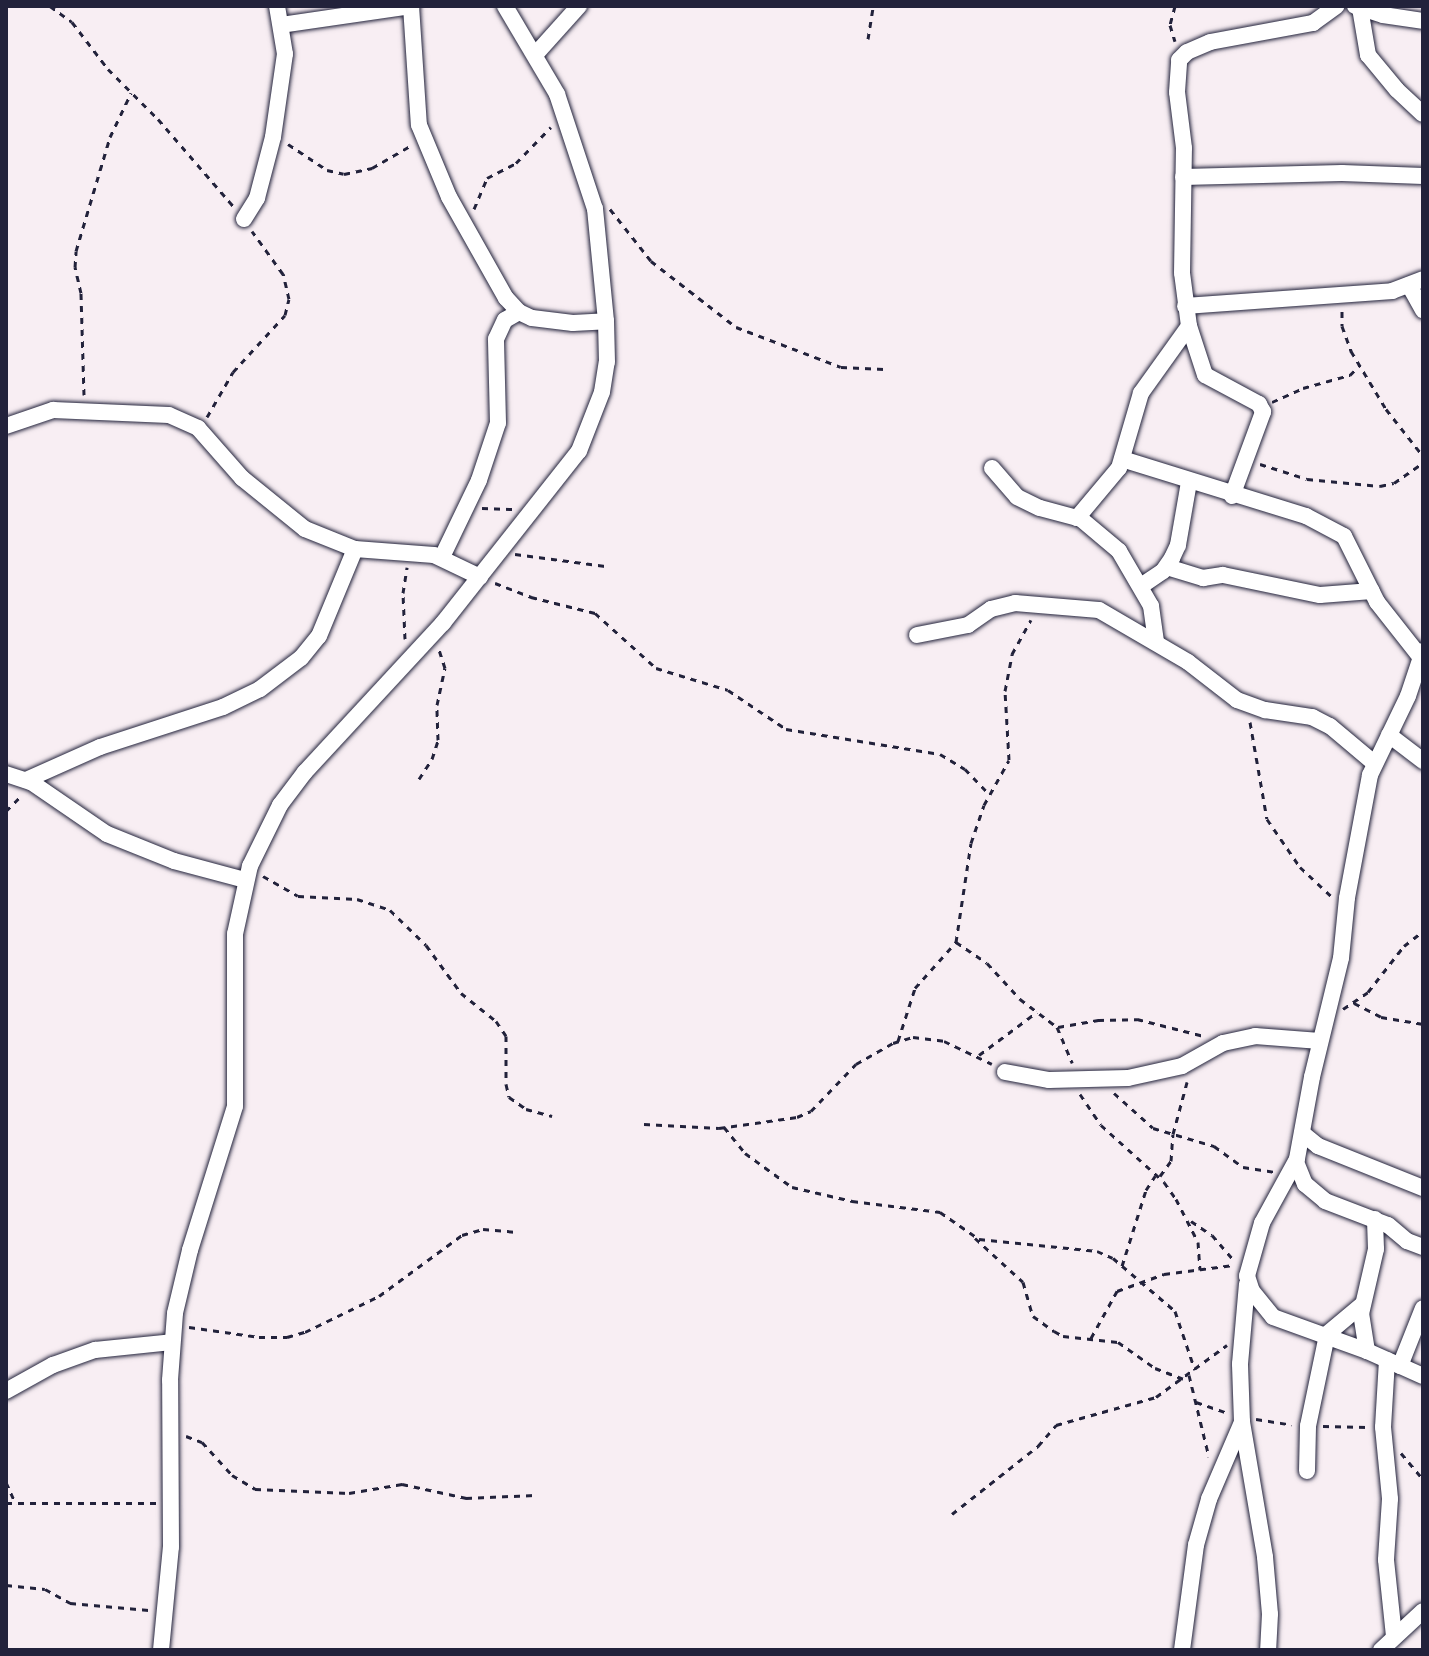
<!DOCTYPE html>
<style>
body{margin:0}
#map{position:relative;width:1429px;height:1656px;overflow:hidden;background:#f8eef3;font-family:"Indie Flower",sans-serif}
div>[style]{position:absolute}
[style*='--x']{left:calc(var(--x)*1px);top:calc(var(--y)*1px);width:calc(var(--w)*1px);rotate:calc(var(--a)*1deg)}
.path>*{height:3px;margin-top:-1.5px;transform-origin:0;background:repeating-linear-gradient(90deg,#22223b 0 6px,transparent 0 12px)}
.roads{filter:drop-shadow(0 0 2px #22223b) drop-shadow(0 0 2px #22223b)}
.street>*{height:16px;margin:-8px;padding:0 8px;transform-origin:8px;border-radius:8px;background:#fff}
span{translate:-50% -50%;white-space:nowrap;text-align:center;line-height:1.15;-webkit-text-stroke:8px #fff;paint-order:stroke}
.frame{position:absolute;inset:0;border:8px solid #22223b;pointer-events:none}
</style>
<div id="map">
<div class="path">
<div style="--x:50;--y:6;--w:27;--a:36"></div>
<div style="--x:72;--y:22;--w:59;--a:52.5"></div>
<div style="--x:108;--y:69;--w:71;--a:45"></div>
<div style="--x:158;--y:119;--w:115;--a:49.2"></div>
<div style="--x:1175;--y:6;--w:20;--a:105"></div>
<div style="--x:1170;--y:25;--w:17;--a:73"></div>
<div style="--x:868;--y:39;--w:33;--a:-81"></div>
<div style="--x:288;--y:144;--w:47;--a:33.7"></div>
<div style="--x:327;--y:170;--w:17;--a:13"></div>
<div style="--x:344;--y:174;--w:29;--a:-12"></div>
<div style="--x:372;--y:168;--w:44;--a:-30.1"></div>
<div style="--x:474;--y:209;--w:34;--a:-67"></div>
<div style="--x:487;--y:178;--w:33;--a:-27"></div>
<div style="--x:516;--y:163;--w:50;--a:-45.8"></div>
<div style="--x:610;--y:209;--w:66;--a:51.7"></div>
<div style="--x:651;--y:261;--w:108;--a:37.8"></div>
<div style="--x:736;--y:327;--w:112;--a:20.9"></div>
<div style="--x:841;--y:367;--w:43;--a:2.7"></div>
<div style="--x:1342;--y:311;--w:15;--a:90"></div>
<div style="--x:1342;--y:326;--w:27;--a:70"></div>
<div style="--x:1351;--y:351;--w:68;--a:58.9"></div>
<div style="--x:1386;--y:409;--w:60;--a:51.8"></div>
<div style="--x:84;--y:395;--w:102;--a:-91.7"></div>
<div style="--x:81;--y:293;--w:27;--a:-103"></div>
<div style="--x:75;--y:267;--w:16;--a:-86"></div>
<div style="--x:76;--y:251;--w:119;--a:-73.4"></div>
<div style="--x:110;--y:137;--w:49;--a:-64.5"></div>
<div style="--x:1272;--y:402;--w:34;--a:-24"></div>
<div style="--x:1303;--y:388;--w:49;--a:-15.5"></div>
<div style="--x:1350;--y:375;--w:13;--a:-45"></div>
<div style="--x:207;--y:417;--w:52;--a:-60"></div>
<div style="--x:233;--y:372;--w:77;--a:-47.6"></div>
<div style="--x:285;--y:315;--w:16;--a:-76"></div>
<div style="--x:289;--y:299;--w:26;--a:-103"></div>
<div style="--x:283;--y:274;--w:53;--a:-125.8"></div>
<div style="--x:1260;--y:464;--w:49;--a:17.7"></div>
<div style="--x:1307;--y:479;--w:73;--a:5.5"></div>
<div style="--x:1380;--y:486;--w:14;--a:-12"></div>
<div style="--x:1394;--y:483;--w:35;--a:-35"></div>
<div style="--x:482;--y:508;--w:32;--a:2"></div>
<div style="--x:515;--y:554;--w:91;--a:7.6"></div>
<div style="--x:495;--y:583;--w:39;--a:21"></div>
<div style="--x:531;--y:597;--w:66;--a:14"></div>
<div style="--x:595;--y:613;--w:82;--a:42"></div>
<div style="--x:656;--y:668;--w:75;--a:17"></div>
<div style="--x:728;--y:690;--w:70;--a:33.9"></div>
<div style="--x:786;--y:729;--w:156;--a:9.2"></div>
<div style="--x:940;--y:754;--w:29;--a:31"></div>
<div style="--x:965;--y:769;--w:35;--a:46"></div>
<div style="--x:405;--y:639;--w:46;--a:-92.5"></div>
<div style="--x:403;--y:593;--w:26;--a:-81"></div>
<div style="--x:1250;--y:722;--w:98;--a:80.1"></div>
<div style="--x:1267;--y:819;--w:58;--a:55.5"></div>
<div style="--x:1300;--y:867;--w:42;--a:43.1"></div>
<div style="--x:419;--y:779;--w:24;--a:-57"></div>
<div style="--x:432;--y:759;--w:20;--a:-72"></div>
<div style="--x:438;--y:740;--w:35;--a:-92"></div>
<div style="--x:437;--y:705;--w:38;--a:-78"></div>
<div style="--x:445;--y:668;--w:20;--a:-108"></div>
<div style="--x:6;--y:811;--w:23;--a:-45"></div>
<div style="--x:263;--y:876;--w:40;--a:29.7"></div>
<div style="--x:298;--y:896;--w:59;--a:2.9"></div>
<div style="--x:357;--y:899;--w:35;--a:18"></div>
<div style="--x:390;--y:910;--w:50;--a:44.2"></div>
<div style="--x:426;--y:945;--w:59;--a:53.9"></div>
<div style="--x:461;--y:993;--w:45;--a:38.7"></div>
<div style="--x:496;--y:1021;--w:18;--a:56"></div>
<div style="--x:506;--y:1036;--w:48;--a:90"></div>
<div style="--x:506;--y:1084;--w:13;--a:77"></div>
<div style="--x:509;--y:1097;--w:21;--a:35"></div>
<div style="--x:526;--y:1109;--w:27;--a:15"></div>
<div style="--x:956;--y:942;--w:37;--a:34"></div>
<div style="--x:987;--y:963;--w:49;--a:47.5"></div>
<div style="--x:1020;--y:999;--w:46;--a:37.1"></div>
<div style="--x:1057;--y:1027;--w:39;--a:67"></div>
<div style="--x:1354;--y:1003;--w:30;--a:27"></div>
<div style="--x:1381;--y:1017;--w:43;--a:9.5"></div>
<div style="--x:1343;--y:1009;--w:30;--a:-34"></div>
<div style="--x:1368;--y:992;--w:58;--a:-52"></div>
<div style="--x:1404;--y:946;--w:24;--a:-38"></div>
<div style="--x:1058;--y:1027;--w:41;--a:-9.9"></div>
<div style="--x:1098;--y:1020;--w:39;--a:-1"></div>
<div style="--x:1137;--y:1019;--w:69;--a:14.2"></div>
<div style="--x:898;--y:1041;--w:56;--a:-72.2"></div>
<div style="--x:915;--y:988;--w:62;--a:-48.3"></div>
<div style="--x:956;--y:942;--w:100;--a:-81.4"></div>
<div style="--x:971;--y:843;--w:40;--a:-71.1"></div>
<div style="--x:984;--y:805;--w:51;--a:-60.9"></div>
<div style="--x:1009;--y:760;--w:69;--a:-93.3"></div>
<div style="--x:1005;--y:691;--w:38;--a:-79"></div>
<div style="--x:1012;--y:654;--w:39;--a:-61"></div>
<div style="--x:979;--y:1055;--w:72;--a:-36.6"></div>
<div style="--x:1114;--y:1093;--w:52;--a:41.9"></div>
<div style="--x:1153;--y:1128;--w:64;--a:16.4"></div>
<div style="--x:1214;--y:1146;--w:36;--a:36"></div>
<div style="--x:1243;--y:1167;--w:32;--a:9"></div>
<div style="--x:1080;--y:1094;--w:37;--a:56"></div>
<div style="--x:1101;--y:1125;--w:85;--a:42.1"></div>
<div style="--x:1164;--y:1182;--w:21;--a:55"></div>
<div style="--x:1176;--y:1199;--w:48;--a:62.9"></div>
<div style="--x:1198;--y:1242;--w:28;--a:86"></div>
<div style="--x:644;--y:1124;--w:75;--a:3.1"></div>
<div style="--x:719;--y:1128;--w:79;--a:-8"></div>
<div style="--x:797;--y:1117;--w:15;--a:-23"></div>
<div style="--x:811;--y:1111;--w:65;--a:-46.2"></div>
<div style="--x:856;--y:1064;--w:43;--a:-29.6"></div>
<div style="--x:893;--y:1043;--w:21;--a:-17"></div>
<div style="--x:913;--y:1037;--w:31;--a:7"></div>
<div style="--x:944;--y:1041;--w:53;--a:25.6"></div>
<div style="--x:724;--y:1127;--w:33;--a:51"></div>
<div style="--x:745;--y:1153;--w:58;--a:35.9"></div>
<div style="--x:792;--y:1187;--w:62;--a:13.1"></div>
<div style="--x:852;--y:1201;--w:89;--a:7.1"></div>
<div style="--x:940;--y:1212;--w:47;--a:34.7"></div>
<div style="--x:979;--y:1239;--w:119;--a:5.8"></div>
<div style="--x:1097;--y:1251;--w:17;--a:24"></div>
<div style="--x:1113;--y:1258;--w:82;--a:40.5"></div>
<div style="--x:1175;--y:1311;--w:62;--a:71.3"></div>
<div style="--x:1160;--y:1176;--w:19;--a:-54"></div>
<div style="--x:1171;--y:1161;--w:27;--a:-86"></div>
<div style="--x:1173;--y:1134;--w:54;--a:-74.9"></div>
<div style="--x:1191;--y:1221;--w:25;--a:34"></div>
<div style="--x:1212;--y:1235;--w:35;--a:49"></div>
<div style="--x:975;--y:1238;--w:65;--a:42.5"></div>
<div style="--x:1023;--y:1282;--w:35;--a:74"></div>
<div style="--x:1033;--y:1316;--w:26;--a:36"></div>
<div style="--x:1054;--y:1331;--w:10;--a:29"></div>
<div style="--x:1063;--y:1336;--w:55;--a:6.2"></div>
<div style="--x:1118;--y:1342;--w:45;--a:35.1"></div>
<div style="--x:1155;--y:1368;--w:30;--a:21"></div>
<div style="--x:1122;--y:1266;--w:80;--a:-72.5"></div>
<div style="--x:1146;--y:1190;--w:17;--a:-57"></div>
<div style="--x:189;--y:1327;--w:71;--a:8.1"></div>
<div style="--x:259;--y:1337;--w:28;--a:0"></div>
<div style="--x:287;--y:1337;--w:19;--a:-16"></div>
<div style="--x:305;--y:1332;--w:82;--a:-25.9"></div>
<div style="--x:379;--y:1296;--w:103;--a:-36.3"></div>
<div style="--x:462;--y:1235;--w:22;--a:-16"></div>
<div style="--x:483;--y:1229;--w:34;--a:5"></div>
<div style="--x:1091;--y:1338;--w:54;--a:-61"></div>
<div style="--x:1117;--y:1291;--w:50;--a:-19.9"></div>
<div style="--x:1164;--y:1274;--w:70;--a:-7.4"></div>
<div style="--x:1189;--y:1375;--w:84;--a:76.3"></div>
<div style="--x:1196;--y:1402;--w:31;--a:19"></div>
<div style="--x:1256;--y:1419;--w:36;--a:9"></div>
<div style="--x:1323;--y:1426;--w:44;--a:1.3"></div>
<div style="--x:186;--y:1436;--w:17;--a:21"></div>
<div style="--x:202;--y:1442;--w:45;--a:47.7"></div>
<div style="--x:232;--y:1475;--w:27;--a:31"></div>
<div style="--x:255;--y:1489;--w:94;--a:2.4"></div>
<div style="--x:349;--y:1493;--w:54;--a:-9.6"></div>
<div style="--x:402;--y:1484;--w:66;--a:12.3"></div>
<div style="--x:466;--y:1498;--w:69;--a:-2.5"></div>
<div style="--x:1401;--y:1453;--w:34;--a:50"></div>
<div style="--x:6;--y:1482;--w:24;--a:66"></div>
<div style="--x:6;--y:1503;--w:152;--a:0"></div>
<div style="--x:952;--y:1514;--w:110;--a:-38.3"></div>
<div style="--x:1038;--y:1446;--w:28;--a:-49"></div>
<div style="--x:1056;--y:1425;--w:104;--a:-15.6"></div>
<div style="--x:1156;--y:1397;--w:88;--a:-36.2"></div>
<div style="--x:6;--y:1585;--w:39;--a:6"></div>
<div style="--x:45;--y:1589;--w:29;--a:29"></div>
<div style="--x:70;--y:1603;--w:79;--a:5.1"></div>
</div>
<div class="roads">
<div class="street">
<div style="--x:411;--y:6;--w:119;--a:86.2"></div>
<div style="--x:419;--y:125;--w:78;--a:67.4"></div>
<div style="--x:449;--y:197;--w:116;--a:60.6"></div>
<div style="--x:506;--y:298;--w:19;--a:47"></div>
<div style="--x:519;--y:312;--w:14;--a:25"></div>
<div style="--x:532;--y:318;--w:41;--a:7"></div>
<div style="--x:573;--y:323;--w:33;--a:-3"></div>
<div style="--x:1355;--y:6;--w:29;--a:18"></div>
<div style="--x:1383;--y:15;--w:40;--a:8.5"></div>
<div style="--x:1360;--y:8;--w:48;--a:80.3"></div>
<div style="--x:1368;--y:55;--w:45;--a:50.4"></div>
<div style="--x:1397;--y:90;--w:35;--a:43"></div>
<div style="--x:281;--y:25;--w:132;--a:-8.3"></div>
<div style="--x:535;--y:55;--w:66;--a:-48.1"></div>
<div style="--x:1183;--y:177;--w:159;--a:-1.4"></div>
<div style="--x:1342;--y:173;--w:81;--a:2.1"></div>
<div style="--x:244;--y:219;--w:25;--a:-58"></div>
<div style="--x:257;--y:198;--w:63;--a:-75.3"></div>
<div style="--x:273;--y:137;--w:84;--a:-81.8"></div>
<div style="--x:285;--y:54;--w:49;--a:-99.5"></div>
<div style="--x:1409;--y:285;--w:29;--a:61"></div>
<div style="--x:1185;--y:306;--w:208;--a:-4.1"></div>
<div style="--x:1392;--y:291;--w:33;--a:-21"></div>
<div style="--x:6;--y:426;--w:50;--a:-18.8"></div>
<div style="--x:53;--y:410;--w:116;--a:2.5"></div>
<div style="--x:169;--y:415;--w:32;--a:24"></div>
<div style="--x:198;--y:428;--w:67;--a:48.7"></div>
<div style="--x:242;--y:478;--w:81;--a:39"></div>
<div style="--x:305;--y:529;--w:54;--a:21.8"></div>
<div style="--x:355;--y:549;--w:79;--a:4.3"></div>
<div style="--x:434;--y:555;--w:51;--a:25.6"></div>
<div style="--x:1122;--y:459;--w:193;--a:17.2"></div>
<div style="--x:1306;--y:516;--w:43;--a:27.8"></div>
<div style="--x:1344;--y:536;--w:74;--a:63.4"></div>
<div style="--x:1377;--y:602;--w:71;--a:51.8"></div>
<div style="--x:992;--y:468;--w:38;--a:49"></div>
<div style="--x:1017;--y:497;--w:25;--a:26"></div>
<div style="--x:1040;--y:508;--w:42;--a:15"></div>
<div style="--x:1081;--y:519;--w:50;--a:40.1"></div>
<div style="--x:1119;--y:551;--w:64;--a:59.8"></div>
<div style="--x:1151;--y:606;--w:37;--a:82"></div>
<div style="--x:1232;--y:496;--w:90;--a:-69.7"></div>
<div style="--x:1263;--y:412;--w:9;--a:-117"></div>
<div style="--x:1259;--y:404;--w:61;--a:-151.8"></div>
<div style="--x:1205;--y:375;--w:52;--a:-108.1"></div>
<div style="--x:1189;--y:326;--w:53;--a:-97.5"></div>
<div style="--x:1182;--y:273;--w:125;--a:-89.1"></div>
<div style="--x:1184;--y:148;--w:56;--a:-97.1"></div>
<div style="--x:1177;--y:92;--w:32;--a:-86"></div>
<div style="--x:1179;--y:60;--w:11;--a:-45"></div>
<div style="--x:1187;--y:52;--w:25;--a:-23"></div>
<div style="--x:1210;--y:42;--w:105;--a:-10.5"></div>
<div style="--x:1313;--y:23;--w:29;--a:-36"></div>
<div style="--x:1077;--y:518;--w:65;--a:-50"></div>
<div style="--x:1119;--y:468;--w:78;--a:-73.7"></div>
<div style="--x:1141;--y:393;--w:82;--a:-54.4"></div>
<div style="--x:442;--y:557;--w:85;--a:-64.3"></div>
<div style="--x:479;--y:480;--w:60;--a:-71.6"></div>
<div style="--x:498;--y:423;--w:84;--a:-91.4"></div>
<div style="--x:496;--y:339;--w:21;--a:-65"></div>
<div style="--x:505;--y:320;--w:16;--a:-30"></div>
<div style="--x:1167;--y:567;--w:38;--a:17"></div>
<div style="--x:1203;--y:578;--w:20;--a:-9"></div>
<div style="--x:1223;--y:575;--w:99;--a:11.7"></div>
<div style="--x:1320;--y:595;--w:52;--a:-4.4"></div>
<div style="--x:1141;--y:586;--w:27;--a:-34"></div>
<div style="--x:1163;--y:571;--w:16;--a:-55"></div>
<div style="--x:1172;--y:558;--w:14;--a:-65"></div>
<div style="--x:1178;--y:545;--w:64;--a:-80.1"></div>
<div style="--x:917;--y:635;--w:52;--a:-11.1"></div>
<div style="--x:968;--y:625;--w:28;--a:-35"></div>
<div style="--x:991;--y:609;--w:25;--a:-14"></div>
<div style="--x:1015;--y:603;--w:84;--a:4.8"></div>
<div style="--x:1099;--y:610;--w:103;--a:30.3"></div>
<div style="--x:1188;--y:662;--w:62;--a:37.8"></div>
<div style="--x:1237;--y:700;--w:30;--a:20"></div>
<div style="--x:1265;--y:710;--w:48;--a:8.5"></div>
<div style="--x:1312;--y:717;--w:20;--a:27"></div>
<div style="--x:1330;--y:726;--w:57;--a:40.1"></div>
<div style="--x:1423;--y:651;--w:47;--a:108.4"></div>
<div style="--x:1408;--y:696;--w:88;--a:115.7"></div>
<div style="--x:1370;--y:775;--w:125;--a:100.6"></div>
<div style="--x:1347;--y:898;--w:60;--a:95.7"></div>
<div style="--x:1341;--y:958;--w:122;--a:103.7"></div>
<div style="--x:1312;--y:1077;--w:83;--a:100.4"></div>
<div style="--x:1297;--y:1159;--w:73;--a:118.7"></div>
<div style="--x:1262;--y:1223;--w:55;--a:105.8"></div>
<div style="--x:1247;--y:1276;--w:16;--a:72"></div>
<div style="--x:1252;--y:1291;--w:33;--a:51"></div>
<div style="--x:1273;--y:1317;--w:100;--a:19.9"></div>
<div style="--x:1367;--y:1351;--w:61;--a:24.1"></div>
<div style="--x:1389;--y:735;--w:43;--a:37.4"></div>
<div style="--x:6;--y:774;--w:26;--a:18"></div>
<div style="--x:31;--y:782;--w:92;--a:34.4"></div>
<div style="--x:107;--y:834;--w:72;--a:21.9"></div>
<div style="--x:174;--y:861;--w:73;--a:15"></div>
<div style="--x:26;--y:780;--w:81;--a:-24"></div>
<div style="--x:100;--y:747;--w:129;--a:-18"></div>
<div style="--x:223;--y:707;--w:41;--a:-25.9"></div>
<div style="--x:260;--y:689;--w:51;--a:-37.1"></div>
<div style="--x:301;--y:658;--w:28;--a:-51"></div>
<div style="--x:319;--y:636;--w:94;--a:-67.5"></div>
<div style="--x:1005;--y:1072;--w:45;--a:10.3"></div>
<div style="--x:1049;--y:1080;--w:79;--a:-1.5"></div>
<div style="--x:1128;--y:1078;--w:55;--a:-12.5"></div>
<div style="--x:1182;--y:1066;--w:47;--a:-29.3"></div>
<div style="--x:1223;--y:1043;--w:33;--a:-12"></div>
<div style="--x:1255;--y:1036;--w:65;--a:4.4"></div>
<div style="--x:1302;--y:1133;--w:21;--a:39"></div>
<div style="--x:1318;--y:1146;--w:113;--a:21.8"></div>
<div style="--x:1296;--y:1162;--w:24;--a:68"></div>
<div style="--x:1305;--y:1184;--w:26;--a:40"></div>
<div style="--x:1325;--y:1201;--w:67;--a:20.9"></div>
<div style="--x:1388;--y:1225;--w:25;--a:40"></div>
<div style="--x:1407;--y:1241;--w:17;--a:21"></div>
<div style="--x:1326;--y:1335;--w:48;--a:-40"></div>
<div style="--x:1367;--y:1351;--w:37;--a:-99"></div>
<div style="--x:1361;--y:1314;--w:67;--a:-77"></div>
<div style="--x:1376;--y:1249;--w:30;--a:-92"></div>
<div style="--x:1387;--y:1360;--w:67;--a:93.4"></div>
<div style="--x:1383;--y:1427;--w:72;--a:84.4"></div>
<div style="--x:1390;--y:1499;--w:61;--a:93.8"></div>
<div style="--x:1386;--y:1560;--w:76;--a:84"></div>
<div style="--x:1400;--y:1366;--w:62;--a:-68.4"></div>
<div style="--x:6;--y:1391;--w:54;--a:-29"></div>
<div style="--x:53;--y:1365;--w:45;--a:-19.7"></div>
<div style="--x:95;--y:1350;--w:77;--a:-5.9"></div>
<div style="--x:1242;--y:1422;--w:137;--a:80.3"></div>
<div style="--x:1265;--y:1557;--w:57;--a:85"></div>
<div style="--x:1270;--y:1614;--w:36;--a:93"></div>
<div style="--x:1307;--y:1471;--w:45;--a:-88.7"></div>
<div style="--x:1308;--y:1426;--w:93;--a:-78.2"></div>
<div style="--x:161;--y:1650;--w:103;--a:-84.5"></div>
<div style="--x:171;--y:1547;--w:167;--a:-90.3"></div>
<div style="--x:170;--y:1380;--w:67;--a:-85.7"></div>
<div style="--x:175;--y:1313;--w:65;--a:-76.6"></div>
<div style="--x:190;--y:1250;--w:151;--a:-72.6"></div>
<div style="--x:235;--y:1106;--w:172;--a:-90"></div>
<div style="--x:235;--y:934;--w:70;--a:-77.6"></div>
<div style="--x:250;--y:866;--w:68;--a:-63.8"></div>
<div style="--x:280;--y:805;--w:41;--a:-52.9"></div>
<div style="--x:305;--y:772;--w:203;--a:-47.2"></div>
<div style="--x:443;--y:623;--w:219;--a:-51.7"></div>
<div style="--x:579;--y:451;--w:63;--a:-68.7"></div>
<div style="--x:602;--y:392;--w:30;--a:-81"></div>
<div style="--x:607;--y:362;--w:41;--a:-91.4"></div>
<div style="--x:606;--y:321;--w:113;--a:-95.6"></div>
<div style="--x:595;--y:209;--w:121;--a:-108.3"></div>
<div style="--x:557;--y:94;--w:102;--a:-120.6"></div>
<div style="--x:1182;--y:1650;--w:106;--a:-82.4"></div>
<div style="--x:1196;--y:1545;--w:48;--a:-74.2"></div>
<div style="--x:1209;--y:1499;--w:84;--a:-66.8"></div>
<div style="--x:1242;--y:1422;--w:58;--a:-92"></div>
<div style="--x:1240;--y:1364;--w:80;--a:-85"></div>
<div style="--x:1381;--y:1650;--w:57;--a:-42.9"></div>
</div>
</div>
<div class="frame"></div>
</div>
